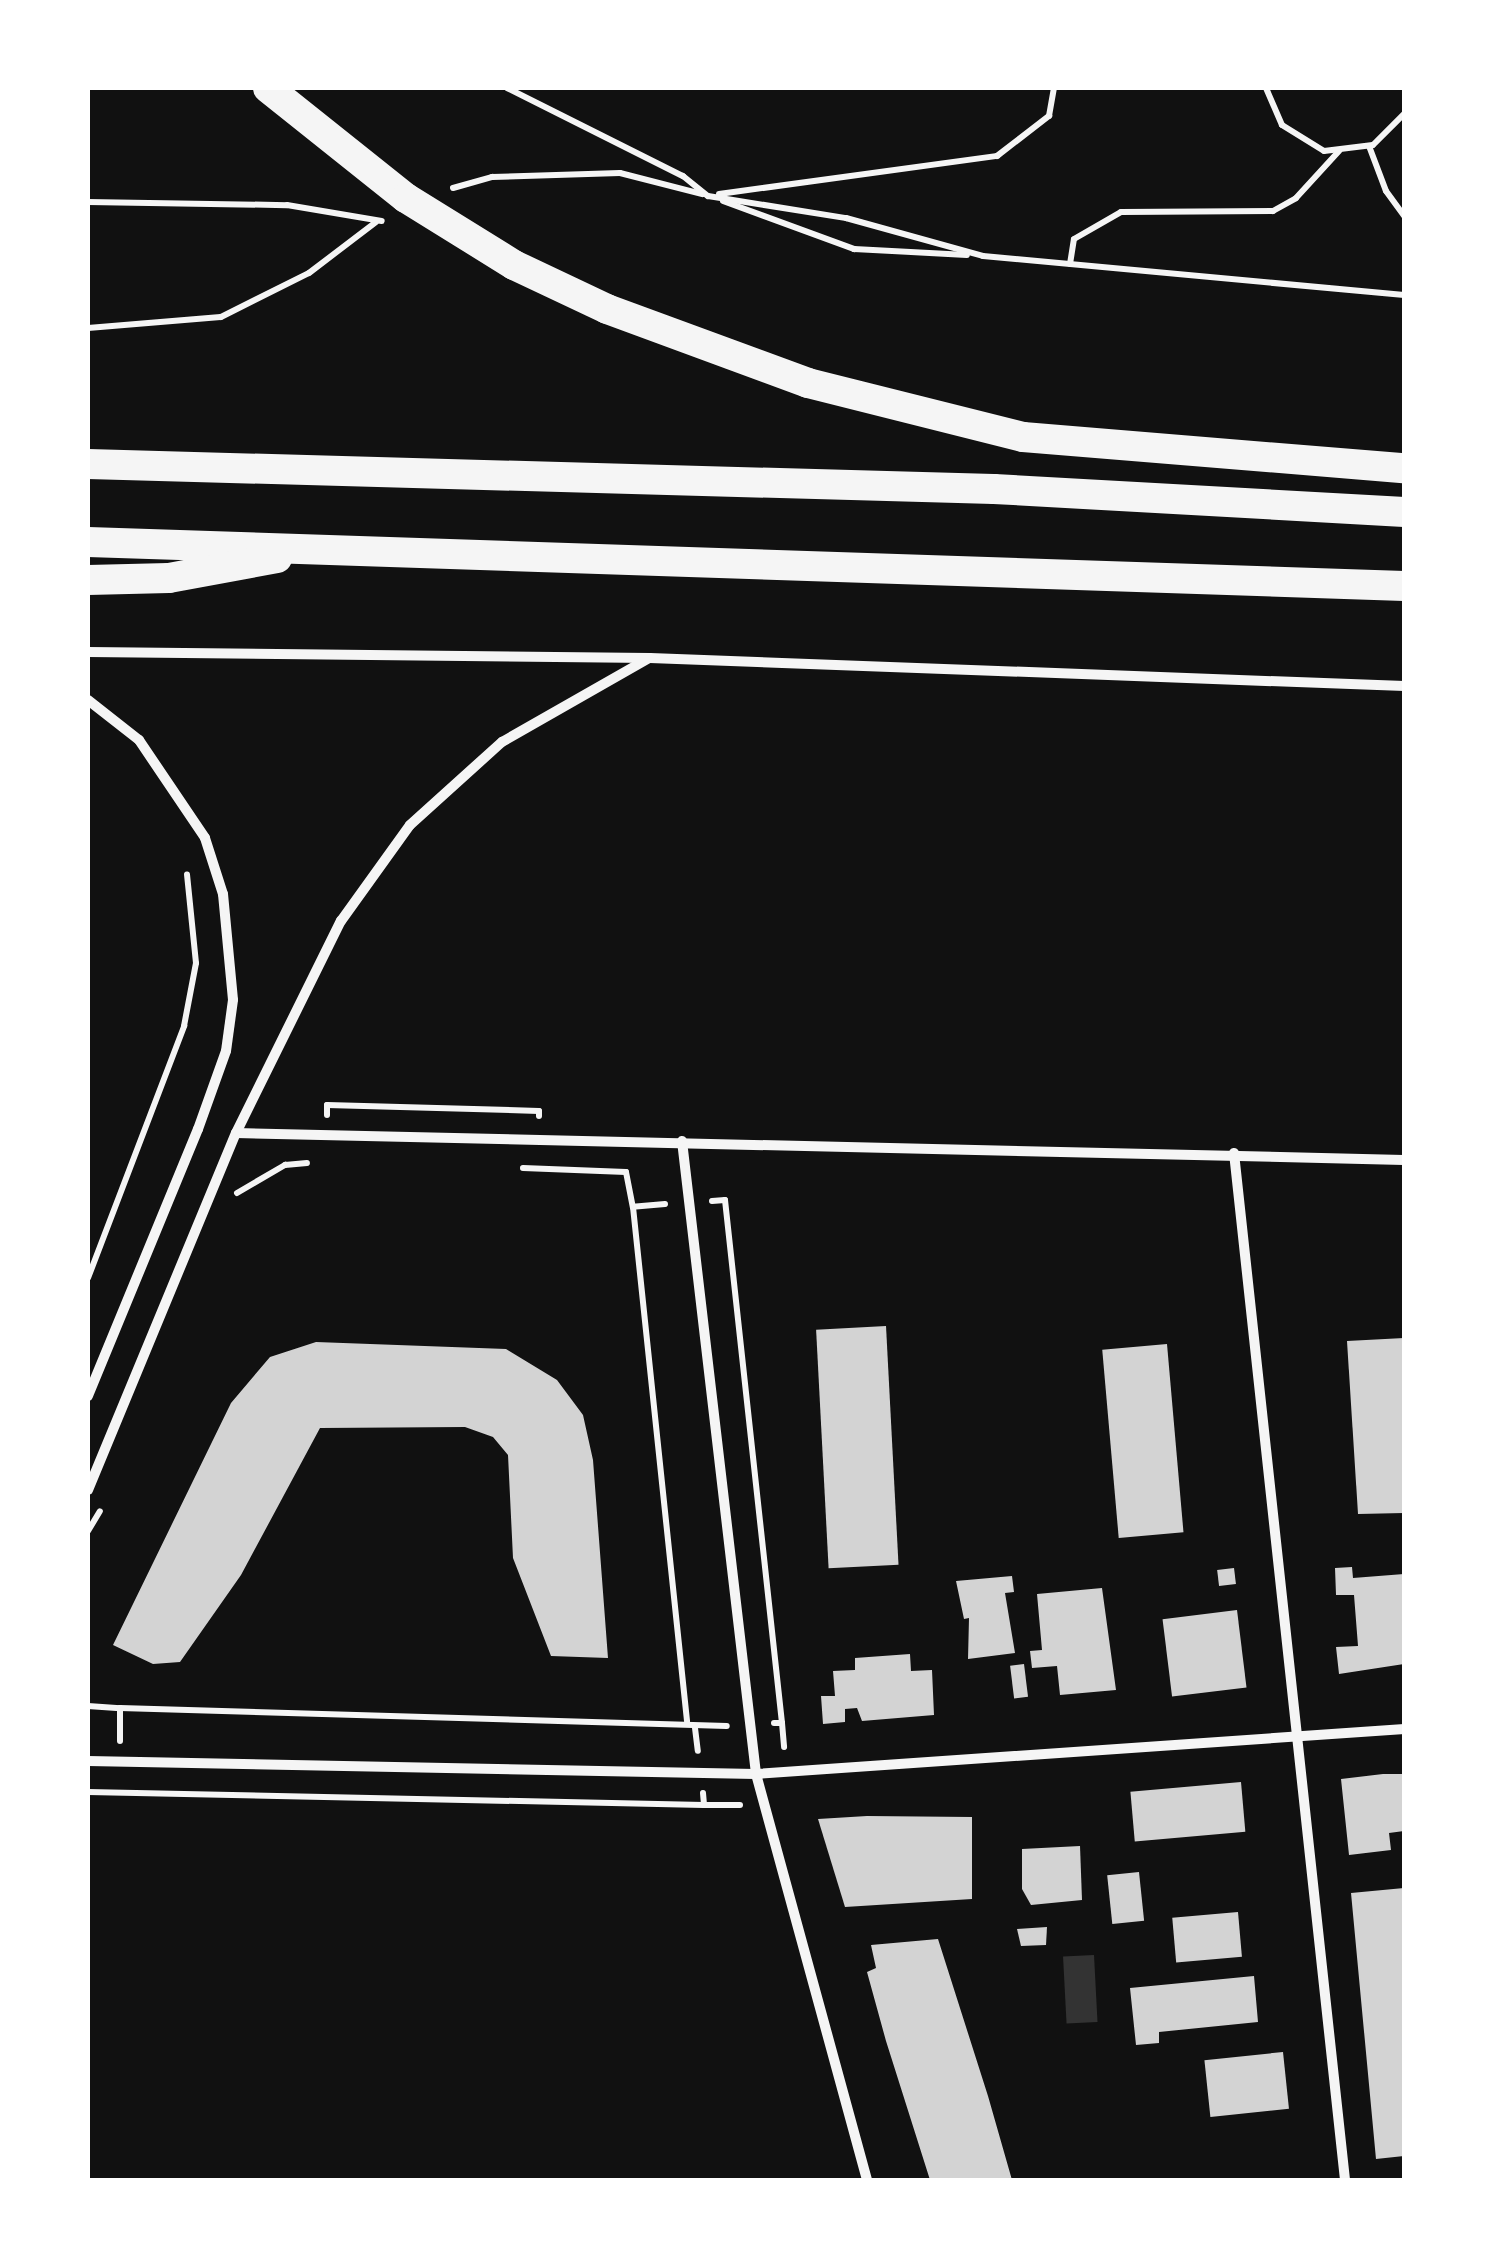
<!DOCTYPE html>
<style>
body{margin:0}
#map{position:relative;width:1492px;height:2268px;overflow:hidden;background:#111;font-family:"Roboto Serif",serif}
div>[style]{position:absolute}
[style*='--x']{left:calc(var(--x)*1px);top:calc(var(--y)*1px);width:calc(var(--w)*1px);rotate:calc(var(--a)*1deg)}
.water>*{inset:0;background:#333;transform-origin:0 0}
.building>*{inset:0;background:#d3d3d3;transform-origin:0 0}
.path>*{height:6px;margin:-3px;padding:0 3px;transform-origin:3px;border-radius:3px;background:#f5f5f5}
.minor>*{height:10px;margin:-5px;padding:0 5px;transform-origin:5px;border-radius:5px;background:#f5f5f5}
.motorway>*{height:30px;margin:-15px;padding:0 15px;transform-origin:15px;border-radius:15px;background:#f5f5f5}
span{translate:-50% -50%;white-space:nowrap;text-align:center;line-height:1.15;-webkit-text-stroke:10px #fff;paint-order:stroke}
.frame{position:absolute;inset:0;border:90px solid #fff;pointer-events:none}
</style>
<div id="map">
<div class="water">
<div style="left:1094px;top:1955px;width:67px;height:31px;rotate:87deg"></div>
</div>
<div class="building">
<div style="left:886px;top:1326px;width:239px;height:70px;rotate:87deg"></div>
<div style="clip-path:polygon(1404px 1338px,1404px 1513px,1358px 1514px,1347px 1341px)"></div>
<div style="clip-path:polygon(316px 1342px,506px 1349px,557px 1380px,583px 1415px,593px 1460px,608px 1658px,551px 1656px,513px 1558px,508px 1455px,493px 1437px,465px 1427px,320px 1428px,241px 1575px,180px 1662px,153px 1664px,113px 1645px,231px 1403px,270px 1357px)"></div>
<div style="left:1167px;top:1344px;width:189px;height:65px;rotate:85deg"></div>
<div style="clip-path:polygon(1352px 1567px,1353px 1578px,1404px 1574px,1404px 1664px,1339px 1674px,1336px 1647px,1358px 1646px,1354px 1595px,1336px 1595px,1335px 1568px)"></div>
<div style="left:1234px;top:1568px;width:16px;height:17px;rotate:83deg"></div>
<div style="clip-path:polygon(1012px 1576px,1014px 1592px,1005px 1593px,1015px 1653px,968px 1659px,969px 1618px,964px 1619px,956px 1581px)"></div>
<div style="clip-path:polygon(1102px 1588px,1116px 1690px,1060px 1695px,1057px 1666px,1032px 1668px,1030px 1651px,1042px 1650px,1037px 1594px)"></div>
<div style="left:1237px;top:1610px;width:78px;height:75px;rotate:83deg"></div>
<div style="clip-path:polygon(910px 1654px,911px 1671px,932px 1670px,934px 1715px,862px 1721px,857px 1708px,845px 1709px,845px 1722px,823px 1724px,821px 1696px,835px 1696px,833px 1671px,855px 1670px,855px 1658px)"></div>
<div style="left:1024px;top:1664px;width:33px;height:14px;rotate:83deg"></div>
<div style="clip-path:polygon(1383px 1774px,1404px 1774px,1404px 1831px,1389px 1833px,1391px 1850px,1349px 1855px,1341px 1779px)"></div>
<div style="left:1241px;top:1782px;width:50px;height:111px;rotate:85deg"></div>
<div style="clip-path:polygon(867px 1816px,972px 1817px,972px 1899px,845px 1907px,818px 1819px)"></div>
<div style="clip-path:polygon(1080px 1846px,1082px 1900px,1031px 1905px,1022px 1889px,1022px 1849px)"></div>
<div style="left:1139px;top:1872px;width:49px;height:32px;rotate:84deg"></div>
<div style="clip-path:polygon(1404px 1888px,1404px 2156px,1376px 2159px,1351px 1893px)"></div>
<div style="left:1238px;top:1912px;width:45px;height:66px;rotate:85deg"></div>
<div style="clip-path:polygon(1047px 1927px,1046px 1945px,1021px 1946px,1017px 1929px)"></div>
<div style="clip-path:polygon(938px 1939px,988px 2096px,1012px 2180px,930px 2180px,886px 2041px,867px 1972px,876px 1968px,871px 1945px)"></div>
<div style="clip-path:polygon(1254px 1976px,1258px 2022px,1159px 2032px,1159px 2043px,1136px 2045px,1130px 1988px)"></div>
<div style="left:1283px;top:2052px;width:57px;height:79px;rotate:84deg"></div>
</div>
<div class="path">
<div style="--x:507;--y:88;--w:197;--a:26.6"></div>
<div style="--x:683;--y:176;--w:32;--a:39"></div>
<div style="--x:708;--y:196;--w:140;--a:9.1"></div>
<div style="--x:846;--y:218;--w:142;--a:15.5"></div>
<div style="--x:983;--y:256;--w:423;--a:5.3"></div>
<div style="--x:1266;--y:88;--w:40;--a:66.6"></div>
<div style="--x:1282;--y:125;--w:49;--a:31.8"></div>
<div style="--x:1324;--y:151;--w:49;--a:-7"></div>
<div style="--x:1373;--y:145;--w:44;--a:-45"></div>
<div style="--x:1369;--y:146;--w:48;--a:69.3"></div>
<div style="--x:1386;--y:191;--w:31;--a:54"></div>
<div style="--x:453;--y:188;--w:41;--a:-15.8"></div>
<div style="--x:492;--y:177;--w:128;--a:-1.8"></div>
<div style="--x:620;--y:173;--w:85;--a:14.4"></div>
<div style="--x:719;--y:194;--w:281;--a:-7.8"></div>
<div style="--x:997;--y:156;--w:66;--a:-37.6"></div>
<div style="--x:1049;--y:116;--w:28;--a:-80"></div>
<div style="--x:723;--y:201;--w:140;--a:20.1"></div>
<div style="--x:854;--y:249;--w:113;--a:3"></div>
<div style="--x:88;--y:202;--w:199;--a:0.9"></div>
<div style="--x:287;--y:205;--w:96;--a:9.6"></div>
<div style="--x:1070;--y:264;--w:25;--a:-81"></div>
<div style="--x:1074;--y:239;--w:54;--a:-29.9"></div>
<div style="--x:1121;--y:212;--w:152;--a:-0.4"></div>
<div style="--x:1273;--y:211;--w:26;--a:-29"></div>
<div style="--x:1296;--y:198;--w:64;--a:-47.5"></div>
<div style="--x:88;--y:328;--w:133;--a:-4.7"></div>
<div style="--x:221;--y:317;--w:98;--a:-26.6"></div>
<div style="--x:309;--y:273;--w:84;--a:-37.3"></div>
<div style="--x:327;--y:1115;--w:10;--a:-90"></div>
<div style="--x:327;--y:1105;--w:212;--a:1.6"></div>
<div style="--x:539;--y:1111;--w:5;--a:90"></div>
<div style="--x:523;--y:1168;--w:103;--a:2.2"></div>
<div style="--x:626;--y:1172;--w:36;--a:79"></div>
<div style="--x:237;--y:1193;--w:56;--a:-30.3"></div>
<div style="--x:285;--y:1165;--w:22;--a:-5"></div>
<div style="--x:712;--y:1201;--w:13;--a:-4"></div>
<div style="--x:725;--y:1200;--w:526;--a:83.78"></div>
<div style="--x:665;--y:1204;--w:32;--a:175"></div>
<div style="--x:633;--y:1207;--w:517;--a:84"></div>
<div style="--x:88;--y:1278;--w:270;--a:-69.1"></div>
<div style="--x:184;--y:1026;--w:64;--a:-79.2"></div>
<div style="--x:196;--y:963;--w:89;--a:-95.8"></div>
<div style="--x:88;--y:1531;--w:23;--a:-59"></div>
<div style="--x:88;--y:1706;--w:32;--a:4"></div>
<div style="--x:774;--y:1723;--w:8;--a:0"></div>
<div style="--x:782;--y:1723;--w:24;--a:85"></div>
<div style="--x:695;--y:1728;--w:23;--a:83"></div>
<div style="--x:120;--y:1741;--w:33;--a:-90"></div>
<div style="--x:120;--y:1708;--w:607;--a:1.7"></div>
<div style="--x:88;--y:1792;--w:616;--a:1.21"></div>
<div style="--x:703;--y:1793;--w:12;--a:85"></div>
<div style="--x:704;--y:1805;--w:36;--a:0"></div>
</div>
<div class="minor">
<div style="--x:88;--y:652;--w:562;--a:0.61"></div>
<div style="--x:650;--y:658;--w:755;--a:2.13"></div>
<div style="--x:88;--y:700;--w:65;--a:38.1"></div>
<div style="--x:139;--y:740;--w:118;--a:56"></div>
<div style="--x:205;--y:838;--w:59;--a:72.2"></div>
<div style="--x:223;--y:894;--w:106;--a:84.6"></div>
<div style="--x:233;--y:1000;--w:51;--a:97.8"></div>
<div style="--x:226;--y:1051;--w:83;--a:109.7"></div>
<div style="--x:198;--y:1129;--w:289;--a:112.4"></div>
<div style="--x:236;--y:1133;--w:1168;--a:1.32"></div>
<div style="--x:682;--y:1141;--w:637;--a:83.33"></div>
<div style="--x:756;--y:1774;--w:421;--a:74.7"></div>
<div style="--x:1234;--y:1153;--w:1033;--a:83.83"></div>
<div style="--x:88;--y:1490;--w:386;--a:-67.5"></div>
<div style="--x:236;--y:1133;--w:237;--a:-63.7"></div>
<div style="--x:341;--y:921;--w:118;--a:-54.3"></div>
<div style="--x:410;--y:825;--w:124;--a:-42.1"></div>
<div style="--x:502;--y:742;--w:169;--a:-29.7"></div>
<div style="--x:88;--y:1761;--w:668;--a:1.11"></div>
<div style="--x:756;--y:1774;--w:650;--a:-3.97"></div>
</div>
<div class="motorway">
<div style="--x:268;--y:88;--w:176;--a:38.6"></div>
<div style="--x:406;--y:198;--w:127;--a:31.8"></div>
<div style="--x:514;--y:265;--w:103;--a:25.3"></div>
<div style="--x:607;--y:309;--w:214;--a:20.2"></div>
<div style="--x:808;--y:383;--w:222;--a:14.1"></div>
<div style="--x:1023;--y:437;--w:382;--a:4.7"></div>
<div style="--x:88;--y:464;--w:906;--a:1.58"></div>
<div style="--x:994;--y:489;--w:411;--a:3.2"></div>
<div style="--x:88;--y:542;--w:1317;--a:1.91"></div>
<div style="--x:88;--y:580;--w:81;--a:-1.4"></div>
<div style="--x:169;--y:578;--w:110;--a:-10.5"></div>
</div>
<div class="frame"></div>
</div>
